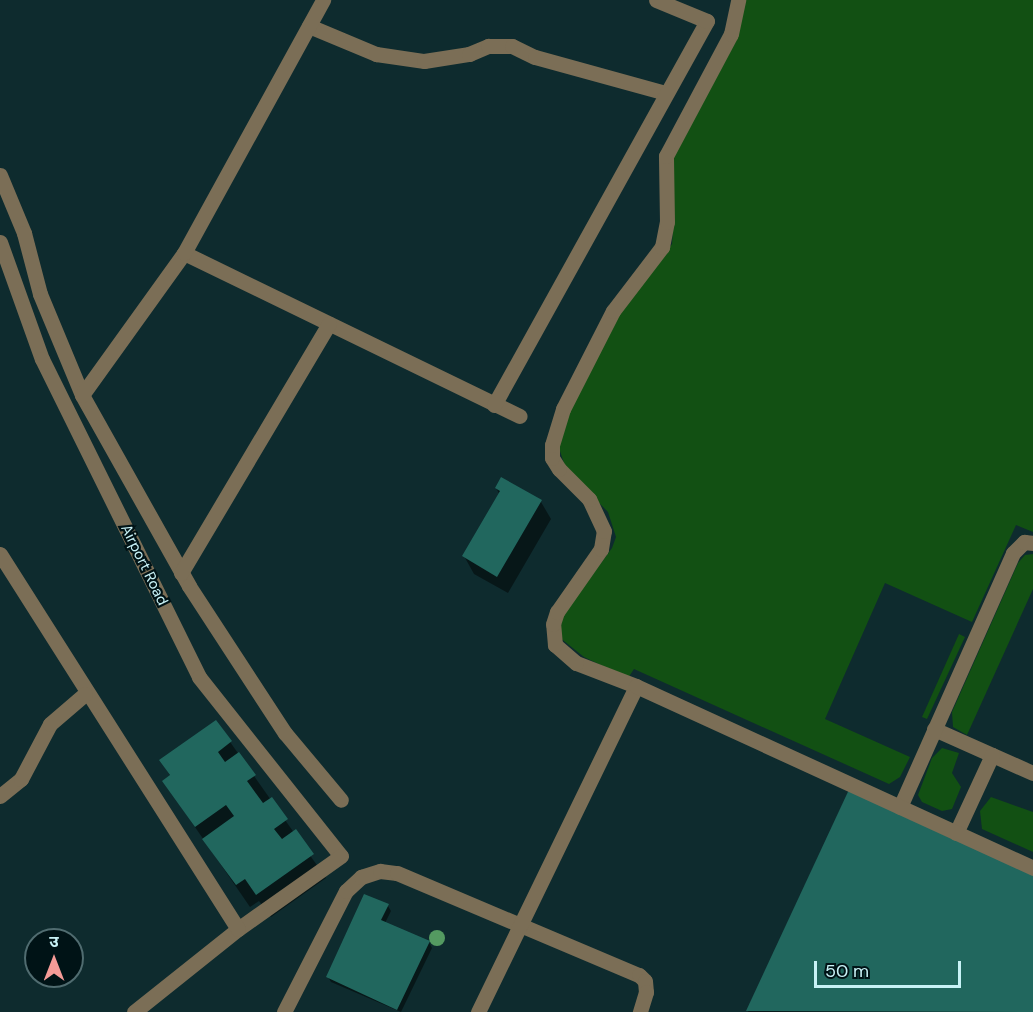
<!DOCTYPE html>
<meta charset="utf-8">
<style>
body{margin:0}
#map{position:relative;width:1033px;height:1012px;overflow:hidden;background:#0e2b2e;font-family:"DM Sans","Noto Sans Devanagari",sans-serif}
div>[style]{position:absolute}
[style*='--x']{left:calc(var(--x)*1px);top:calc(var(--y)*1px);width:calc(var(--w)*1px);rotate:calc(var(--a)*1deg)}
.green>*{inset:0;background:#125013}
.shadow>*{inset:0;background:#0007}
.building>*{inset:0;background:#21675e}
.minor>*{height:15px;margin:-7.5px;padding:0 7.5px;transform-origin:7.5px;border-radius:7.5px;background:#7b6e56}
.trees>*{width:16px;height:16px;margin:-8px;border-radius:50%;background:#549a61}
span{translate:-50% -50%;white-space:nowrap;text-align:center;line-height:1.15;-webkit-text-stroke:4.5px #001316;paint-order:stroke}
.street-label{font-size:15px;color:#c8f2f6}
.north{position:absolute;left:24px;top:928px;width:60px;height:60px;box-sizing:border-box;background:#001316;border:2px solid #506c70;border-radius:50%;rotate:0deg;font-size:16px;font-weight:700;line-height:24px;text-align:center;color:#c8f2f6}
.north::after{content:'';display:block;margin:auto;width:21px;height:27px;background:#f59b97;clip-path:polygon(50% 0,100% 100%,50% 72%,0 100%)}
.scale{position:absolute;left:814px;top:961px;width:147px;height:27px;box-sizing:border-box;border:3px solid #c8f2f6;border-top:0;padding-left:8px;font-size:18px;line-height:21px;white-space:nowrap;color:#c8f2f6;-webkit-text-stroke:4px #001316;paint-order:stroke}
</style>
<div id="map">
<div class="green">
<div style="clip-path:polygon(745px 0,1033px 0,1033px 532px,1016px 525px,972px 622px,885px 583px,825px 719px,910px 757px,900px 777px,889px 784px,634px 669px,628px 678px,584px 657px,559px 637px,563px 615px,612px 548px,616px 537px,608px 512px,566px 469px,558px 445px,569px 411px,622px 309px,672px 244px,674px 214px,671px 173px,674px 153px,735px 43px)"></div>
<div style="clip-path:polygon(1033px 554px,1033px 589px,967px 735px,953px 727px,952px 712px,1018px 563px,1025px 555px)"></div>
<div style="clip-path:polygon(959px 634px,965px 637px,927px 719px,922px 717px)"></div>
<div style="clip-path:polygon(942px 748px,959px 753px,952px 773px,961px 787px,952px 809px,942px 811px,922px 802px,918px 795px,932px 758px)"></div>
<div style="clip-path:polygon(991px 797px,1033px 812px,1033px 852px,982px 829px,980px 811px)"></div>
</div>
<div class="shadow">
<div style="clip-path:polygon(496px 488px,541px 502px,551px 519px,508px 593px,474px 574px,464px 556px,500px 495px)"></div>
<div style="clip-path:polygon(216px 722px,326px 878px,271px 917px,259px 901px,250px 907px,164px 782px,171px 777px,161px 761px)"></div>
<div style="clip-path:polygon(853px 783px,1033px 1012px,748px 1012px)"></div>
<div style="clip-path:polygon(388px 906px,391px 911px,385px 923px,429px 942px,432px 948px,401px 1012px,331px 982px,328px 977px)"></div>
</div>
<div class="building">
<div style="clip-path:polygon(501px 477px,542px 500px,497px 577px,462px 556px,500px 491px,495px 488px)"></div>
<div style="clip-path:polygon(216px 720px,232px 741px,218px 752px,225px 762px,239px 752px,256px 775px,247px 781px,263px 803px,272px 797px,288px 819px,274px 829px,282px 839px,296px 829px,314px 854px,256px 895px,245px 879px,236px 885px,202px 839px,234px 816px,226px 805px,195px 827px,162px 781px,170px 775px,159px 760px)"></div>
<div style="clip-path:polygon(853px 781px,1033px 864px,1033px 1012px,746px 1011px)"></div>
<div style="clip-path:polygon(364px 894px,389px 904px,381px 920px,430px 941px,397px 1010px,326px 977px)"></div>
</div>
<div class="minor">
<div style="--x:309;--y:26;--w:73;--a:22.7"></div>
<div style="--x:376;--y:54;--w:49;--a:8.3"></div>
<div style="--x:424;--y:61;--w:46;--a:-8.8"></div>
<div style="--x:469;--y:54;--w:21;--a:-23"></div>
<div style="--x:488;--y:46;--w:24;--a:0"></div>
<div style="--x:512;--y:46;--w:25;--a:26"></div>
<div style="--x:535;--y:57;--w:136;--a:15.4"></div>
<div style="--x:0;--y:175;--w:63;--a:67.5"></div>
<div style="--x:24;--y:233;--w:63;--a:75.3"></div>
<div style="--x:40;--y:294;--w:109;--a:67.4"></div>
<div style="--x:82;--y:395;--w:219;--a:60.7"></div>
<div style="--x:189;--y:586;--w:176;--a:56.9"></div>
<div style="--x:285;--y:733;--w:87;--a:50.1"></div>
<div style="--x:0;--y:242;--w:124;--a:70.3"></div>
<div style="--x:42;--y:359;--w:355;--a:63.7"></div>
<div style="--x:199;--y:677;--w:228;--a:51.6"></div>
<div style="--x:341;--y:856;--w:126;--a:144.7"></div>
<div style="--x:238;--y:929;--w:133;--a:141.4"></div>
<div style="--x:184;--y:253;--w:373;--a:25.9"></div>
<div style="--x:82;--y:395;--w:175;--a:-54.3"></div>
<div style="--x:184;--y:253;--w:289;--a:-61.2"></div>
<div style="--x:494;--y:405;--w:439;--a:-61"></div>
<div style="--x:707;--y:21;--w:55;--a:-157.6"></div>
<div style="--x:0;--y:554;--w:444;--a:57.6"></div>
<div style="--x:181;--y:573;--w:290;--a:-59.3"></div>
<div style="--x:636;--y:686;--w:64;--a:-159"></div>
<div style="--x:576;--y:663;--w:28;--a:-139"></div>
<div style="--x:555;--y:645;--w:21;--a:-95"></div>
<div style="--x:553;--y:624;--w:13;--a:-72"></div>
<div style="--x:557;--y:612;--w:77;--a:-55.1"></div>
<div style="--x:601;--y:549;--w:18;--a:-81"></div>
<div style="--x:604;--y:531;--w:35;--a:-115"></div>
<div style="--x:589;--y:499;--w:42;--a:-135"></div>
<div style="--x:559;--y:469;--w:13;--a:-122"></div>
<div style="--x:552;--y:458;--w:13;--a:-90"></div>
<div style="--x:552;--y:445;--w:38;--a:-73"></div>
<div style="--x:563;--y:409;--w:110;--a:-63"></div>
<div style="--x:613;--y:311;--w:81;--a:-52.6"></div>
<div style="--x:662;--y:247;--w:25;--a:-79"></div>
<div style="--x:667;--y:222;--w:66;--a:-90.9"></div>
<div style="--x:666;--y:156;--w:138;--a:-62"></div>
<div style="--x:731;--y:34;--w:35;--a:-78"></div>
<div style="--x:934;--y:729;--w:108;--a:24"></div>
<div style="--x:0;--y:796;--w:27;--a:-39"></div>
<div style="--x:21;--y:779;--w:62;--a:-62.2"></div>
<div style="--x:50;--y:724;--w:46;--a:-40.6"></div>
<div style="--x:900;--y:807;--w:278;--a:-66"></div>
<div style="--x:1013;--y:553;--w:16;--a:-45"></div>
<div style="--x:1024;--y:542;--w:9;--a:6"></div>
<div style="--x:956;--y:833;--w:86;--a:-65.2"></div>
<div style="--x:284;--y:1012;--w:136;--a:-62.9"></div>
<div style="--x:346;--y:891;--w:21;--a:-43"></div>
<div style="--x:361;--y:877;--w:20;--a:-18"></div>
<div style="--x:380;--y:871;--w:17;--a:7"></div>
<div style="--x:397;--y:873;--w:263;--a:22.9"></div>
<div style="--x:639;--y:975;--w:8;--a:45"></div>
<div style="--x:645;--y:981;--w:11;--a:85"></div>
<div style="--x:646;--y:992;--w:21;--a:107"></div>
<div style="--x:478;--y:1012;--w:362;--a:-64.1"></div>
<div style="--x:636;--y:686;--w:437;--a:24.6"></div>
</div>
<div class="trees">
<div style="left:437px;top:938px"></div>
</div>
<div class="street-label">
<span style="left:144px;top:565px;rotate:64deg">Airport Road</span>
</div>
<div class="north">उ</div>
<div class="scale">50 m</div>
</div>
